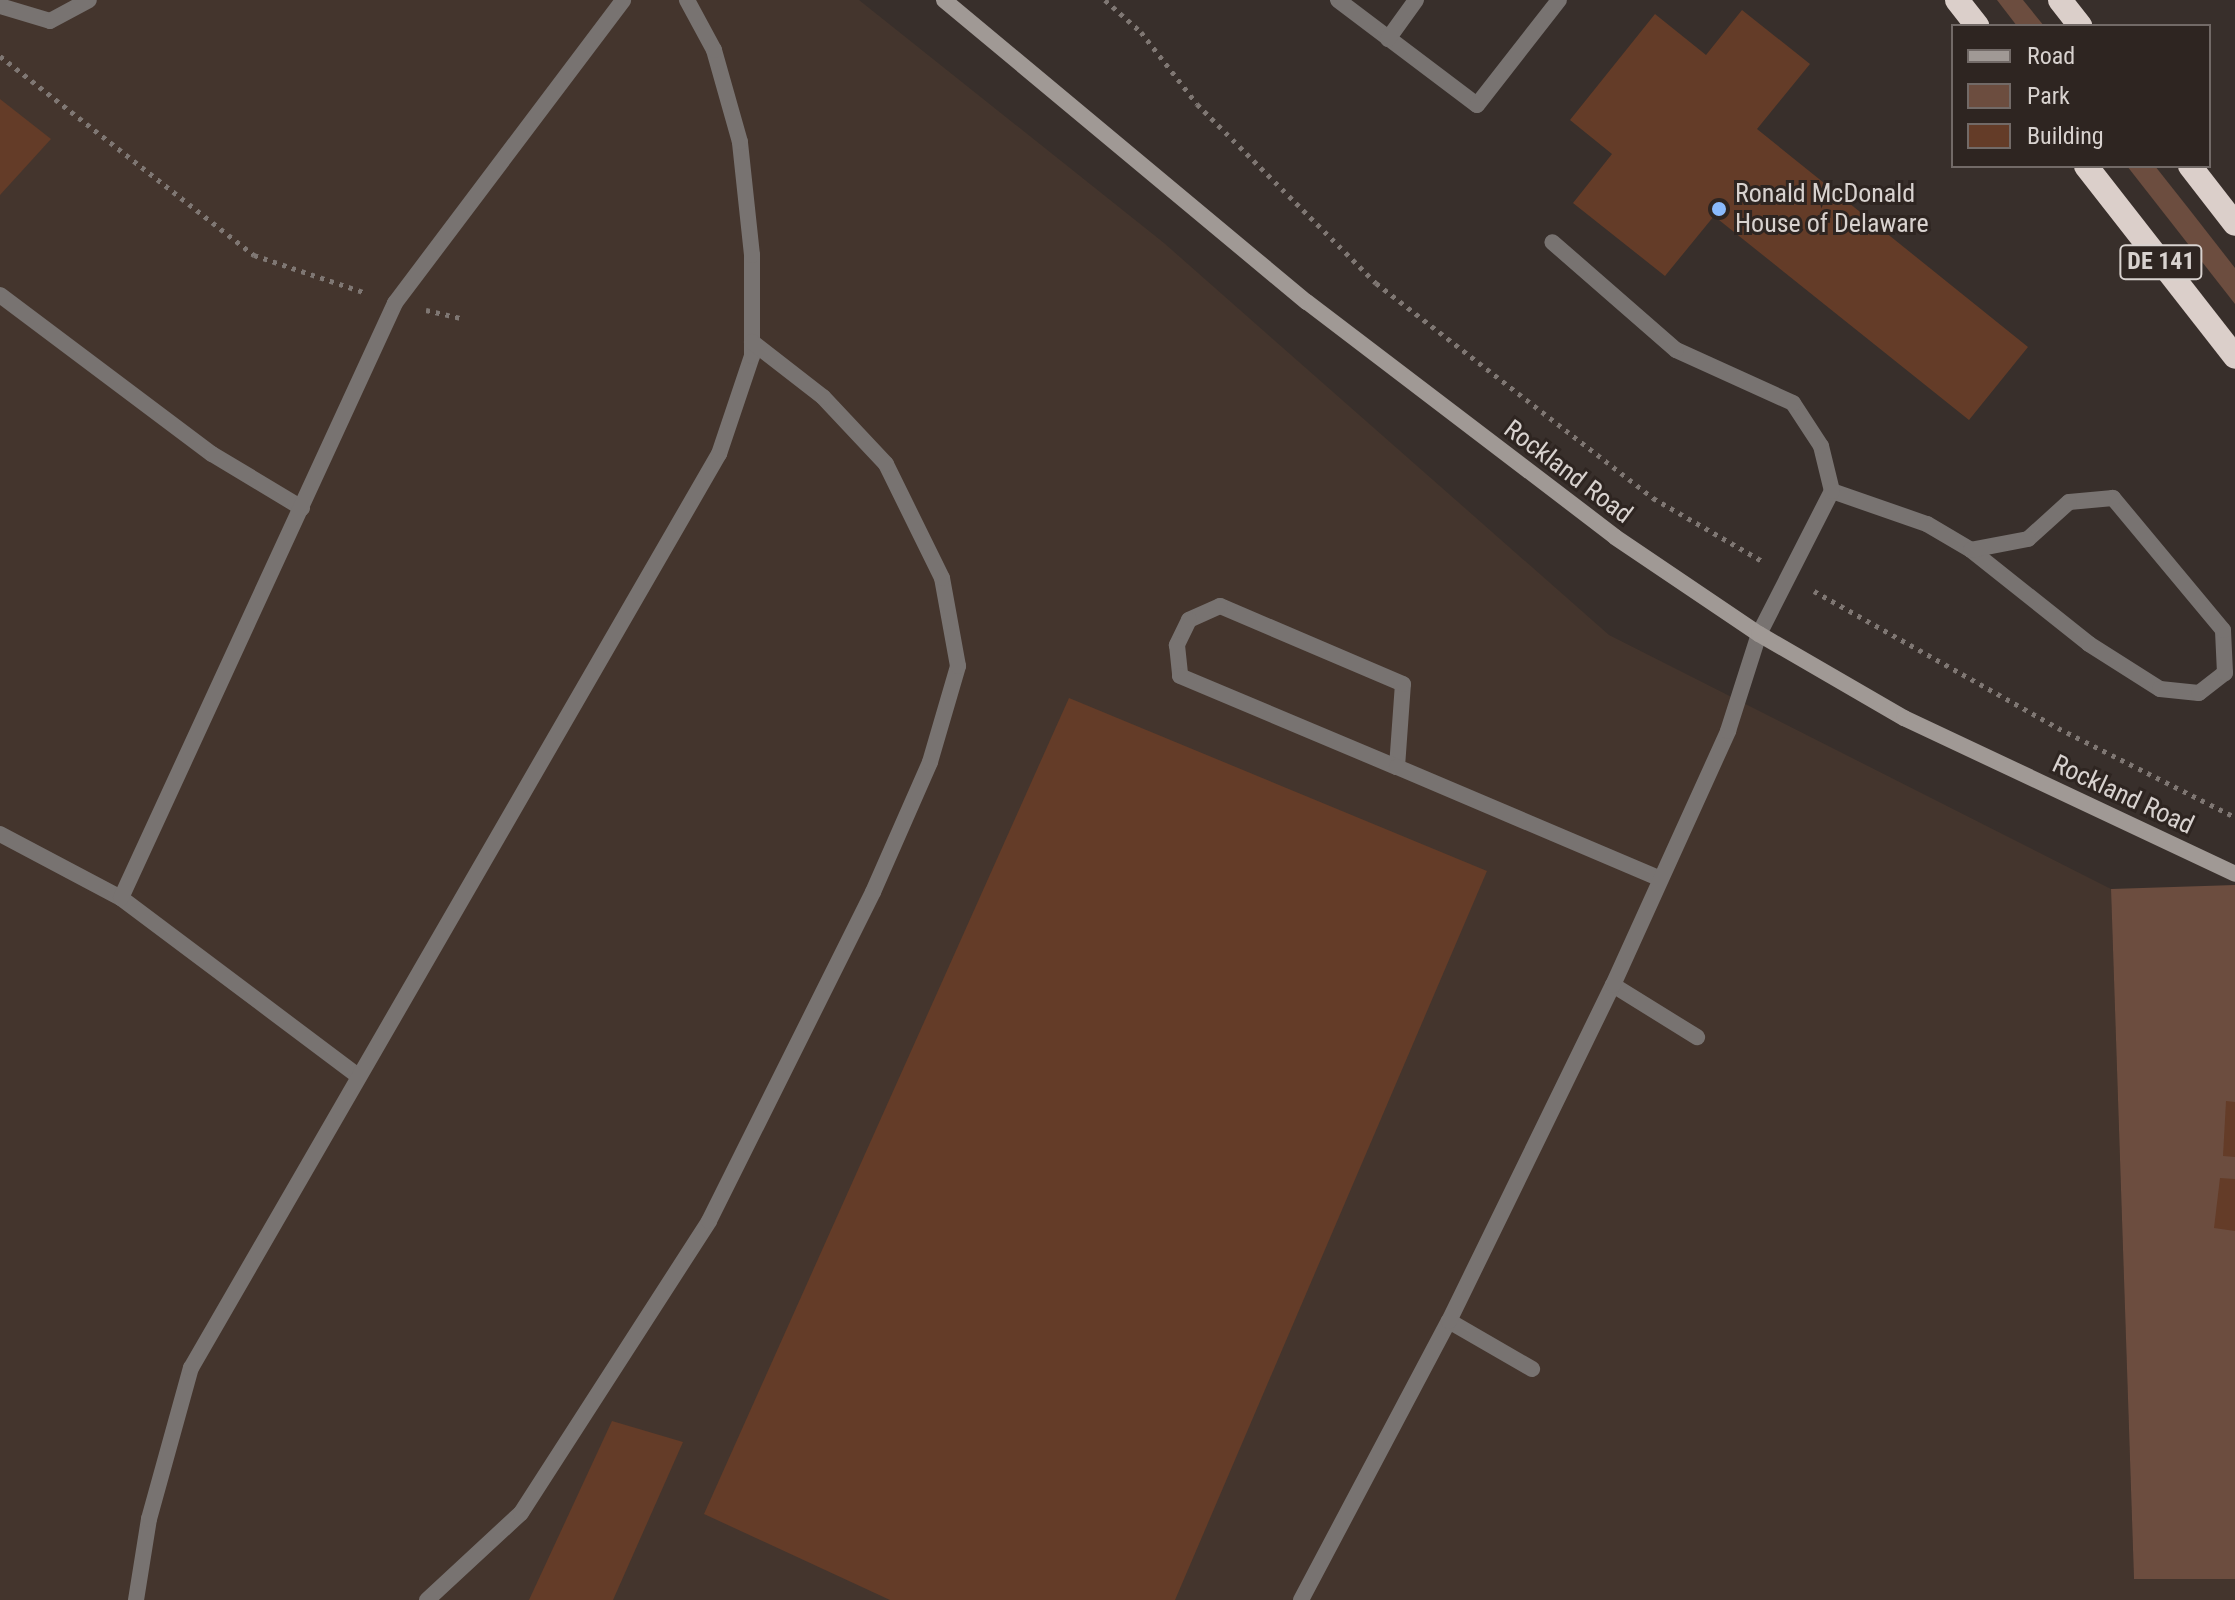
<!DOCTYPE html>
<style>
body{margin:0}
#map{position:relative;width:2235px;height:1600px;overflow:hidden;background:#382f2b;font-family:"Roboto Condensed",sans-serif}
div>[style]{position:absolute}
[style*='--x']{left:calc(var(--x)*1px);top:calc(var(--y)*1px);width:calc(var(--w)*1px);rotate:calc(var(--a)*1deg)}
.built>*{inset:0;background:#44352d}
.green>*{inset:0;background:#6c4d3f}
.building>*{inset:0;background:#643c28}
.path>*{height:5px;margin-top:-2.5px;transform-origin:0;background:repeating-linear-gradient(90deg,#7f7773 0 4px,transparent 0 10px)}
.lane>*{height:16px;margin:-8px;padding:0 8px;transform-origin:8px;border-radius:8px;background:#787371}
.secondary>*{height:16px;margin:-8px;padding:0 8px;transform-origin:8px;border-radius:8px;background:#a09995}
.highway>*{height:24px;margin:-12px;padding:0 12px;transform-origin:12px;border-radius:12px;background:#dbcfca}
.dots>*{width:22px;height:22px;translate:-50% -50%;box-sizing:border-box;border:4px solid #2e2521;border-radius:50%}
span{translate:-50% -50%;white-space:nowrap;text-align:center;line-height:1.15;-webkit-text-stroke:6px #2e2521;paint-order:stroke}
.shield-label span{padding:2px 6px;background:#2e2521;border:2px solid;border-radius:6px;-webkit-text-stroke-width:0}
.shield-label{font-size:24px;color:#d8d2cf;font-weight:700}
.poi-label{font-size:26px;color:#d8d2cf}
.left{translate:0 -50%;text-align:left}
.street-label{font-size:26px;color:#d8d2cf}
.legend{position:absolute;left:1951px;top:24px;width:260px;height:144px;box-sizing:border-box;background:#2e2521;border:2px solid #726a67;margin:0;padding:10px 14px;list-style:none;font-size:24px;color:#d8d2cf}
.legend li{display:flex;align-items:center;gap:16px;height:40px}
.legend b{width:40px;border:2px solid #726a67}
</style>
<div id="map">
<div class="built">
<div style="clip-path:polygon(0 0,859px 0,1164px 243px,1609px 635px,2111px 889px,2134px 1579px,2235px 1579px,2235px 1600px,0 1600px)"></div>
</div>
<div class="green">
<div style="clip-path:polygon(1997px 0,2023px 0,2044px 26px,2017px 26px)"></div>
<div style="clip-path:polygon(2127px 166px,2155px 166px,2189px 209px,2235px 268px,2235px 304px)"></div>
<div style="clip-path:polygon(2235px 885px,2235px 1579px,2134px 1579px,2111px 889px)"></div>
</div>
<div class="building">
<div style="clip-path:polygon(1742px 10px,1810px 64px,1757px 129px,2028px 347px,1969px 420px,1714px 216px,1665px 276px,1573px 203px,1612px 154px,1570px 120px,1655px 14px,1706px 55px)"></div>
<div style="clip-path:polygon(0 99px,51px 139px,0 195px)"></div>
<div style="clip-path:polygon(1069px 698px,1487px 871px,1175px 1600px,890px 1600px,704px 1514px)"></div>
<div style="clip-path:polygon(2226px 1101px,2235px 1102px,2235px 1157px,2223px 1156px)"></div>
<div style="clip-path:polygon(2220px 1178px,2235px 1179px,2235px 1231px,2214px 1228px)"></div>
<div style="clip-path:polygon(612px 1421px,683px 1442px,613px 1600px,529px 1600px)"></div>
</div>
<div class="path">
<div style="--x:1105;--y:0;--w:48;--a:41.6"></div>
<div style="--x:1141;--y:32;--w:91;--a:52.1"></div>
<div style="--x:1197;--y:104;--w:253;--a:45"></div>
<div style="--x:1376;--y:283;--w:351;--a:37.8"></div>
<div style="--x:1653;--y:498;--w:128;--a:30"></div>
<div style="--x:0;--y:56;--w:323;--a:38.1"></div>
<div style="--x:254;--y:255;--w:118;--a:18.7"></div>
<div style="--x:426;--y:310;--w:35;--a:13"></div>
<div style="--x:1814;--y:591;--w:280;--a:29.3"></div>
<div style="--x:2058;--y:728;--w:198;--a:26.7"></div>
</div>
<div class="lane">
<div style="--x:1338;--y:0;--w:174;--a:37.1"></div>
<div style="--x:1477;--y:105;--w:133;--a:-52"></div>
<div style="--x:0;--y:6;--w:52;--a:16.7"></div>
<div style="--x:50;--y:21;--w:44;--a:-28.3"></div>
<div style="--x:1388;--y:39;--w:48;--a:-54.3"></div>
<div style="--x:0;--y:295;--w:265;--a:36.9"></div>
<div style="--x:212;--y:454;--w:105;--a:31"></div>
<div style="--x:1832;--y:491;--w:101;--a:19.2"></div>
<div style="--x:1927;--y:524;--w:51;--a:30.6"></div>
<div style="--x:1971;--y:550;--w:151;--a:38.5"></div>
<div style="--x:2089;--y:644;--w:84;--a:32.4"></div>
<div style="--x:2160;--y:689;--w:39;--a:6"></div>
<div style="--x:2199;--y:693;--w:33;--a:-38"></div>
<div style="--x:2225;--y:673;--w:43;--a:-92.7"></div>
<div style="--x:2223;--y:630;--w:172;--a:-129.8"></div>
<div style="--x:2113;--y:498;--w:44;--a:174.8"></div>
<div style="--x:2069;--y:502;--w:55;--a:137.9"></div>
<div style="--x:2028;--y:539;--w:58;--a:169.1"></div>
<div style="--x:1397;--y:767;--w:83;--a:-85.9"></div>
<div style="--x:1403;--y:684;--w:199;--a:-156.9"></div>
<div style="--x:1220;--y:606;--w:34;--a:156"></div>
<div style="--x:1189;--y:620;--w:28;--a:116"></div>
<div style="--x:1177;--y:645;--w:31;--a:84"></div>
<div style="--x:1180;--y:676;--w:235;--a:22.8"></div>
<div style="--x:1397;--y:767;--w:285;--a:23"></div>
<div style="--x:0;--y:834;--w:137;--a:27.9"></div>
<div style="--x:121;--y:898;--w:295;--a:36.9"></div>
<div style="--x:121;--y:898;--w:655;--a:-65.27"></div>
<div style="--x:395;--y:303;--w:379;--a:-53"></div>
<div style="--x:1613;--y:985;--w:99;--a:31.8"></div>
<div style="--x:1449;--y:1321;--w:96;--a:30"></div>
<div style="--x:136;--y:1600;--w:82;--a:-80.9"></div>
<div style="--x:149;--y:1519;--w:157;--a:-74.5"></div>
<div style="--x:191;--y:1368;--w:1056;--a:-59.99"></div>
<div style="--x:719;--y:454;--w:103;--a:-71.4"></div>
<div style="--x:752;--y:356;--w:101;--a:-90"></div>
<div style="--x:752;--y:255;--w:114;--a:-96.1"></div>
<div style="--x:740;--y:142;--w:96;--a:-105.8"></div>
<div style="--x:714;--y:50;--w:57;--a:-118.4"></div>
<div style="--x:427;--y:1600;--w:128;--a:-42.8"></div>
<div style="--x:521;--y:1513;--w:347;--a:-57.2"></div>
<div style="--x:709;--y:1221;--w:368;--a:-63.5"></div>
<div style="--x:873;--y:892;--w:142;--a:-66.3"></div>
<div style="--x:930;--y:762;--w:100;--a:-73.7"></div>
<div style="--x:958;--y:666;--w:89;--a:-100.3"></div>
<div style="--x:942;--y:578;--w:127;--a:-116.2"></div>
<div style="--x:886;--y:464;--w:92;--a:-133.2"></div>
<div style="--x:823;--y:397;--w:90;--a:-142.2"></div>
<div style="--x:1301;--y:1600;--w:316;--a:-62.1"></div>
<div style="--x:1449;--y:1321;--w:374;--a:-64"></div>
<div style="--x:1613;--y:985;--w:279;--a:-65.6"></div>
<div style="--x:1728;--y:731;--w:102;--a:-72.3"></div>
<div style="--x:1759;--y:634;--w:161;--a:-63"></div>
<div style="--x:1832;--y:491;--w:46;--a:-103.7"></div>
<div style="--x:1821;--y:446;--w:51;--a:-123.1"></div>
<div style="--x:1793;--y:403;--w:128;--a:-155.6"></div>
<div style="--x:1676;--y:350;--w:164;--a:-138.9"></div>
</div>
<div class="secondary">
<div style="--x:944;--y:0;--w:472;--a:39.8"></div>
<div style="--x:1307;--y:302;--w:387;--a:37.3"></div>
<div style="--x:1615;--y:537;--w:174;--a:34"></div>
<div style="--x:1759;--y:634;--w:168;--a:30.1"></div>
<div style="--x:1904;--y:718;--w:366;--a:25.2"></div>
</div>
<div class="highway">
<div style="--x:1957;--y:0;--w:33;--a:52"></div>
<div style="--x:2060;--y:0;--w:33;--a:52"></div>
<div style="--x:2086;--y:166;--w:242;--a:52"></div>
<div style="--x:2190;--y:166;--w:73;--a:52.2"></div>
</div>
<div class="dots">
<div style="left:1719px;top:209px;background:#8abafc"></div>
</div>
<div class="shield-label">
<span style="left:2161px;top:262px">DE 141</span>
</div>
<div class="poi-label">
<span class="left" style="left:1735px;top:209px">Ronald McDonald<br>House of Delaware</span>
</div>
<div class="street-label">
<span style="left:1568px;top:472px;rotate:37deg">Rockland Road</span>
<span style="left:2123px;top:795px;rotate:25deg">Rockland Road</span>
</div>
<ul class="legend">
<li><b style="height:10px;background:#a09995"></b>Road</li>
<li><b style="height:22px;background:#6c4d3f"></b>Park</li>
<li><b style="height:22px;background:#643c28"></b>Building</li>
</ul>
</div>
